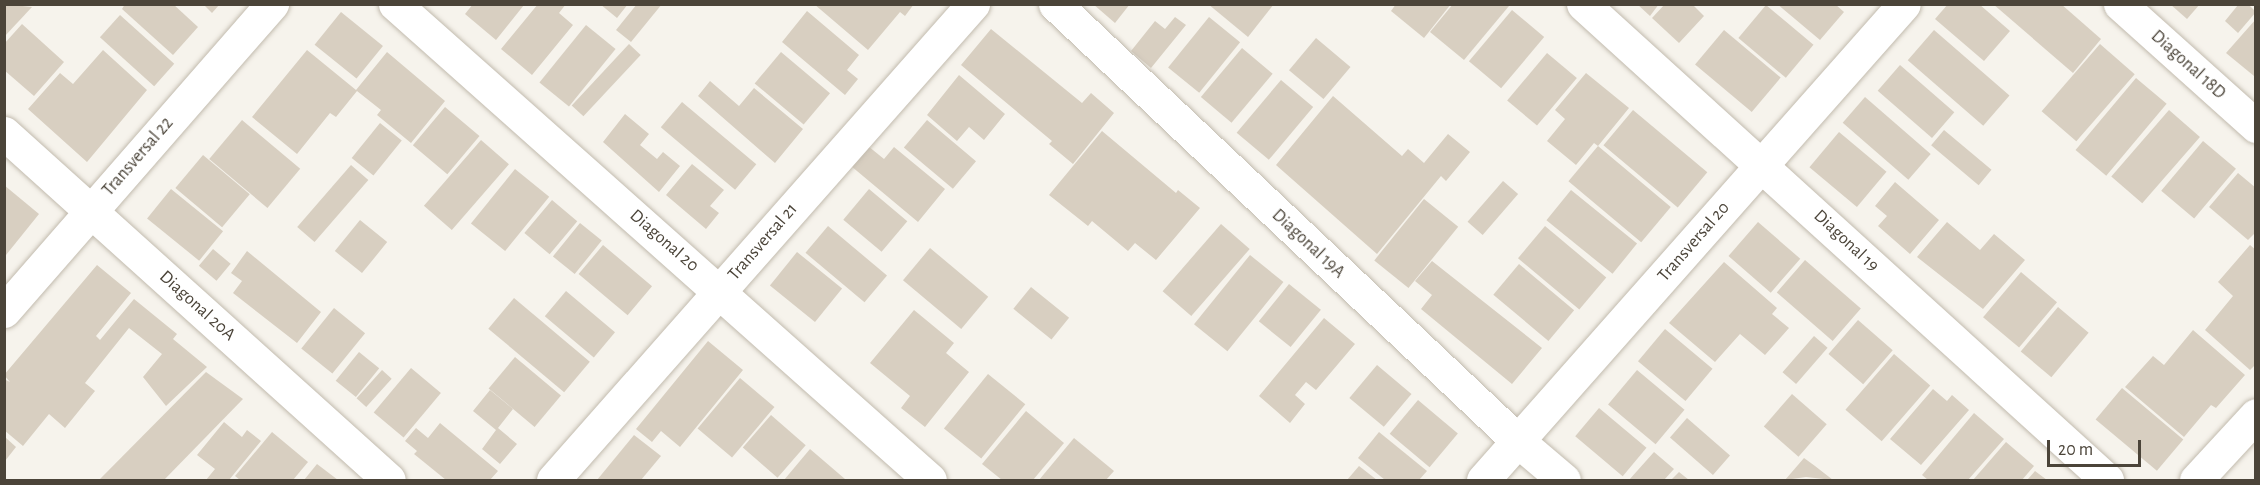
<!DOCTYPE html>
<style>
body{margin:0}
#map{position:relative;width:2260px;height:485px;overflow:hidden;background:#f6f3ec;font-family:"Alegreya Sans",sans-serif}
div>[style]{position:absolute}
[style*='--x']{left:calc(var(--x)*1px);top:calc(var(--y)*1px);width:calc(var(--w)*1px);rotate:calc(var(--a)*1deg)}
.building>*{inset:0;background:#d8cfc1;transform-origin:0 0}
.roads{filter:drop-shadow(0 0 2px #c2bbae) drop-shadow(0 0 2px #c2bbae)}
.minor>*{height:33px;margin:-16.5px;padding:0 16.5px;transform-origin:16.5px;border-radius:16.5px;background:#fff}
span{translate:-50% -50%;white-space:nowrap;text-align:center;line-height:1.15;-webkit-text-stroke:4.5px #fff;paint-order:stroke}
.street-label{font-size:18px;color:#4b4439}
.frame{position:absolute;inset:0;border:6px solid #4b4439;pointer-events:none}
.scale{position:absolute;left:2047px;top:440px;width:94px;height:27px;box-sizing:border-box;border:3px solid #4b4439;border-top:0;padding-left:8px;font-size:18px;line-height:21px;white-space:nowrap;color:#4b4439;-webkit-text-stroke:4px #fff;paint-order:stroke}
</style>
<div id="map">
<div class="building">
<div style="clip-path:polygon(4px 4px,32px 7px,4px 37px)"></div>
<div style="clip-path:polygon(125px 4px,173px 4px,198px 27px,173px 55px,122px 9px)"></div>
<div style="clip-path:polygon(203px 4px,220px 4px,212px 13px)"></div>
<div style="clip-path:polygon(473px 4px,523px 4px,524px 5px,496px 40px,465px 14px)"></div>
<div style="clip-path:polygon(538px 4px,566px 4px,559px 13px,573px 25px,532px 75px,501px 49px)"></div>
<div style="clip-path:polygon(600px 4px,628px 4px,617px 18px)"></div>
<div style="clip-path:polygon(637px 4px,662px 4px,631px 42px,616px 30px)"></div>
<div style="clip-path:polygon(814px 4px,914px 4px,905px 16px,900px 12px,868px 50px)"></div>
<div style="clip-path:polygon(1093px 4px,1130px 4px,1115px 23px)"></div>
<div style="clip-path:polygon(1208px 4px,1274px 4px,1248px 37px)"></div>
<div style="clip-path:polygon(1396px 4px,1451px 4px,1424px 38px,1391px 11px)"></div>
<div style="clip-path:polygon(1453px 4px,1509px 6px,1464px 60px,1430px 32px)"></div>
<div style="clip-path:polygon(1637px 4px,1659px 4px,1650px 16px)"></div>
<div style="clip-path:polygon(1665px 4px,1692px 4px,1704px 16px,1679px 43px,1652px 18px)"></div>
<div style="clip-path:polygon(1777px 4px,1835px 4px,1844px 12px,1820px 40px)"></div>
<div style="clip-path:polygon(1948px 4px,1979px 4px,2010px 31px,1984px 61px,1935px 19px)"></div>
<div style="clip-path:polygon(1993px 4px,2061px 4px,2101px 39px,2073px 73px)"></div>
<div style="clip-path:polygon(2170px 4px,2200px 4px,2187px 19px)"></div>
<div style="left:1766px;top:5px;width:62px;height:43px;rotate:40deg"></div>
<div style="clip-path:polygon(2238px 5px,2249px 5px,2256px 12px,2238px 33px,2225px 21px)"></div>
<div style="left:1512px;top:10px;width:42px;height:67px;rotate:40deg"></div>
<div style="clip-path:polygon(807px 11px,859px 55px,847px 70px,858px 79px,845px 95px,782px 42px)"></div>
<div style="left:341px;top:12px;width:54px;height:42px;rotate:39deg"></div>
<div style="left:120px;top:15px;width:73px;height:30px;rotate:42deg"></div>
<div style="clip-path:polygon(1175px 17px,1186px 25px,1151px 68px,1131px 51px,1155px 21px,1165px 29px)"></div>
<div style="left:1209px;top:17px;width:40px;height:65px;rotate:39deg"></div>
<div style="clip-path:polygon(2256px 19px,2256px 74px,2254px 76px,2226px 53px)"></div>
<div style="clip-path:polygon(22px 24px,64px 62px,34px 96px,4px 70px,4px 44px)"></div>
<div style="left:586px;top:25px;width:38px;height:74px;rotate:39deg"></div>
<div style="clip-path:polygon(991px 29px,1082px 103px,1091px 93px,1114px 113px,1073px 164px,1049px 144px,1052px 141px,961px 65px)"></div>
<div style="left:1724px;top:30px;width:74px;height:45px;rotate:40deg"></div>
<div style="left:1934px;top:30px;width:100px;height:40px;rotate:41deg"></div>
<div style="left:1316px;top:38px;width:45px;height:42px;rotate:40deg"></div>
<div style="left:629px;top:44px;width:16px;height:84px;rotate:43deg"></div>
<div style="left:2100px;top:44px;width:46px;height:89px;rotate:41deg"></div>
<div style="left:1242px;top:48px;width:40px;height:64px;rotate:40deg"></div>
<div style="clip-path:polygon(103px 50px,147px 90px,87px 162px,28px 109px,60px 73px,73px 84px)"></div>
<div style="clip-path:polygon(307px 50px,356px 90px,387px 52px,445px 101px,411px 143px,377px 115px,381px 110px,357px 91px,336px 117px,330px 113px,297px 154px,252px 117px)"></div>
<div style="left:781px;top:52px;width:64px;height:41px;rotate:40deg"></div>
<div style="left:1547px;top:53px;width:39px;height:62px;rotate:40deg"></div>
<div style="left:1900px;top:65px;width:72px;height:34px;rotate:41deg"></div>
<div style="clip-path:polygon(1586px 73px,1629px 108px,1598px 146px,1594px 143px,1576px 165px,1547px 141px,1565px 119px,1555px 110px)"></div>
<div style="clip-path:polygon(959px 75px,1005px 114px,984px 140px,969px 127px,957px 141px,927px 115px)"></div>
<div style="left:2136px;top:78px;width:40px;height:94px;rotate:40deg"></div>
<div style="left:1281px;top:80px;width:42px;height:69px;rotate:40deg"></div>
<div style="clip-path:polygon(710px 81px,739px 106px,754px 88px,803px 129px,775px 163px,698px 96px)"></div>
<div style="clip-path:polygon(1333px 96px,1402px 156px,1408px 149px,1424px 163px,1448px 134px,1470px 152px,1446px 181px,1441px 176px,1377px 254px,1276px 165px)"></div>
<div style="left:1865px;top:97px;width:87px;height:34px;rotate:41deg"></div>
<div style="left:682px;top:102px;width:97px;height:33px;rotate:40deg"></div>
<div style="left:445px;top:107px;width:45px;height:50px;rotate:40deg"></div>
<div style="left:1633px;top:110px;width:97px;height:46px;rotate:40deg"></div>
<div style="left:2169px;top:110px;width:41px;height:88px;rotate:41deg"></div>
<div style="clip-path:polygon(625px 114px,649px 134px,640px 145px,657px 159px,663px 152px,680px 166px,659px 192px,603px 142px)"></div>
<div style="left:242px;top:120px;width:76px;height:51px;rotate:40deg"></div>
<div style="left:927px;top:120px;width:64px;height:36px;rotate:40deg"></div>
<div style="left:380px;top:123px;width:28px;height:45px;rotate:39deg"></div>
<div style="left:1944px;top:130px;width:62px;height:20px;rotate:40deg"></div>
<div style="clip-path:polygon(1102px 131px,1176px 193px,1178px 190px,1200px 208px,1156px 260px,1135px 243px,1128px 251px,1092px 221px,1088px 226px,1049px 195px)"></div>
<div style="left:1839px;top:132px;width:62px;height:46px;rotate:40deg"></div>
<div style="left:481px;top:140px;width:37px;height:87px;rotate:41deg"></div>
<div style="left:2203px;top:141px;width:43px;height:65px;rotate:40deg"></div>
<div style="clip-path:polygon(868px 146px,884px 159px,894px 147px,945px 189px,918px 222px,851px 166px)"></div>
<div style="left:1598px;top:146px;width:95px;height:46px;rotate:40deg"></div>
<div style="left:203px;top:155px;width:61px;height:43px;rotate:40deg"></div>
<div style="clip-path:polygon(692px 164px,724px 190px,710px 206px,719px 213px,706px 229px,666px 195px)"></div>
<div style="left:351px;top:165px;width:23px;height:82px;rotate:41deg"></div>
<div style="left:515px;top:169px;width:44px;height:70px;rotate:39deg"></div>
<div style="clip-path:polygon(2238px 173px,2256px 188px,2256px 232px,2248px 240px,2209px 207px)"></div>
<div style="left:1503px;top:181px;width:20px;height:54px;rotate:41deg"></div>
<div style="clip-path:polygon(1895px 182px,1939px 220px,1910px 254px,1878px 226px,1887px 216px,1875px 206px)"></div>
<div style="clip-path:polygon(4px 185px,39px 214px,6px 255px,4px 252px)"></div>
<div style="left:171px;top:189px;width:67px;height:38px;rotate:39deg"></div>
<div style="left:869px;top:189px;width:50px;height:40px;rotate:40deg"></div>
<div style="left:1571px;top:190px;width:85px;height:39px;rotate:39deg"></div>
<div style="left:1424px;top:199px;width:44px;height:79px;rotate:39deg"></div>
<div style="left:552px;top:200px;width:33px;height:43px;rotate:40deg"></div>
<div style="left:360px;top:220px;width:35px;height:40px;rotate:39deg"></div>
<div style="left:1758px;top:222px;width:56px;height:45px;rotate:41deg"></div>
<div style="clip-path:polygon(1947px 222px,1980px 250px,1994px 234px,2025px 260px,1983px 309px,1917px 257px)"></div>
<div style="left:580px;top:223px;width:28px;height:43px;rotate:39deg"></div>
<div style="left:1221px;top:224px;width:38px;height:89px;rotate:41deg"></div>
<div style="left:828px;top:226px;width:77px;height:35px;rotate:40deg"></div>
<div style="left:1545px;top:226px;width:80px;height:42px;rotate:40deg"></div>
<div style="left:603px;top:245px;width:64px;height:38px;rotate:40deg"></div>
<div style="clip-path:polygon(2250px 245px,2256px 250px,2256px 364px,2250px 370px,2205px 330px,2233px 296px,2218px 282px)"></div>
<div style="left:930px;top:248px;width:76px;height:42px;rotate:40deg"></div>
<div style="left:213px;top:249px;width:23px;height:22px;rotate:40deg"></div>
<div style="clip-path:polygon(247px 251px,321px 312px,297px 343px,233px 293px,242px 281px,231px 273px)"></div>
<div style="left:797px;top:252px;width:58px;height:43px;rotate:39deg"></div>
<div style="left:1250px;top:255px;width:43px;height:89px;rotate:39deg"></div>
<div style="left:1805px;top:260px;width:74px;height:43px;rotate:41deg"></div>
<div style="clip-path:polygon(1432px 261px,1542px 348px,1512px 384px,1421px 309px,1432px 295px,1415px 281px)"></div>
<div style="clip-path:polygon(1724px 262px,1777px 308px,1772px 314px,1789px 328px,1765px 355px,1740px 334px,1715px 362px,1669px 323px)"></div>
<div style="left:1519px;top:264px;width:72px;height:40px;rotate:40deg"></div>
<div style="clip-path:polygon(97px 265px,131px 293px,96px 336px,100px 340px,134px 299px,177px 334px,173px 339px,207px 367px,166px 406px,143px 377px,162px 354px,129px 328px,85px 383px,95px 391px,65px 428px,49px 414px,23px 446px,4px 430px,4px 379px,10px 382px,4px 375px)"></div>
<div style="left:2021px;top:272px;width:47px;height:59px;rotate:40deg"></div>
<div style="left:1289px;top:284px;width:41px;height:48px;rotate:39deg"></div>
<div style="left:1031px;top:287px;width:49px;height:28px;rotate:39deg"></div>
<div style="left:566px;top:291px;width:64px;height:33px;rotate:40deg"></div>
<div style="left:514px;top:298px;width:99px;height:40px;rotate:40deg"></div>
<div style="left:2058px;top:307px;width:40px;height:58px;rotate:40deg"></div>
<div style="left:334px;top:308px;width:40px;height:52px;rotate:39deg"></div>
<div style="clip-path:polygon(914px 310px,954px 343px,946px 353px,969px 372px,925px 427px,901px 408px,910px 396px,870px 363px)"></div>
<div style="clip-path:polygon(1324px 318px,1355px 344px,1316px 390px,1306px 382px,1295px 395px,1305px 404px,1290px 423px,1259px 396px)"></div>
<div style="left:1858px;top:320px;width:46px;height:45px;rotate:41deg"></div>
<div style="left:1665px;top:329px;width:62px;height:42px;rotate:40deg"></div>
<div style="clip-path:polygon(2193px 330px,2245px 375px,2216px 408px,2211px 405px,2184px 437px,2125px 387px,2153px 356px,2164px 365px)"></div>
<div style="left:1814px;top:336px;width:18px;height:48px;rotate:41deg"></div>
<div style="clip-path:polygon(708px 341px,743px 370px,680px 447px,661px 431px,652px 442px,636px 429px)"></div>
<div style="left:359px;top:352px;width:26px;height:37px;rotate:39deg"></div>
<div style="left:1894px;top:354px;width:48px;height:74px;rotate:41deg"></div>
<div style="left:515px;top:357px;width:60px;height:41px;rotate:40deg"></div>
<div style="left:1377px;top:365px;width:45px;height:43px;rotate:40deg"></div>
<div style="left:411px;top:368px;width:39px;height:58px;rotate:40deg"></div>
<div style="left:382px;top:370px;width:13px;height:38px;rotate:42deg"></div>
<div style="left:1637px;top:370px;width:62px;height:45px;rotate:40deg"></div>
<div style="clip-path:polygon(206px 372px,243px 399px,164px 480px,99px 480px)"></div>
<div style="left:988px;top:374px;width:48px;height:70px;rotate:39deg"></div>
<div style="left:740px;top:378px;width:45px;height:66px;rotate:40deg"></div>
<div style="left:2122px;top:388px;width:80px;height:41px;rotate:40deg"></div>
<div style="clip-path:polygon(1933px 389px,1947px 401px,1952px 395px,1969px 410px,1921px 465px,1890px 439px)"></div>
<div style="clip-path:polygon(490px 390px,513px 409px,498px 428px,517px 444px,500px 464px,482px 449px,496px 430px,473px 411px)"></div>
<div style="left:1792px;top:394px;width:46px;height:43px;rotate:41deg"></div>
<div style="left:1418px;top:400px;width:52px;height:44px;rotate:40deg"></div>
<div style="left:1599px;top:408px;width:62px;height:37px;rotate:40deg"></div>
<div style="clip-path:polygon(1026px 411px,1064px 443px,1033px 480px,1002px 480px,982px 464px)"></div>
<div style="clip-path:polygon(1974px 413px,2004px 439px,1968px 480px,1928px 480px,1922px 475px)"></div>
<div style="left:771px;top:415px;width:46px;height:43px;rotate:41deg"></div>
<div style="left:1687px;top:418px;width:57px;height:26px;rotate:41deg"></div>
<div style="clip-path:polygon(224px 422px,242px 437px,247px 430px,261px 441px,229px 480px,206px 480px,215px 469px,197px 455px)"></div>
<div style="clip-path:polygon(440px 423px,498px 471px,490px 480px,446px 480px,414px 454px,417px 451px,405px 441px,416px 428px,428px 438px)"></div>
<div style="clip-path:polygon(272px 432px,308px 462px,293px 480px,240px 480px,235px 476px)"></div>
<div style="clip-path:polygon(1379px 432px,1427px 471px,1419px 480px,1385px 480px,1358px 458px)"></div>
<div style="clip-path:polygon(634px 435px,661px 456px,641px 480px,597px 480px)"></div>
<div style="clip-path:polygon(5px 437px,16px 447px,5px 461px)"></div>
<div style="clip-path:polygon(1074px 438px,1114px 471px,1106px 480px,1039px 480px)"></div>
<div style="clip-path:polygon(2006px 442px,2034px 466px,2022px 480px,1973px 480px)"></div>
<div style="clip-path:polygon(810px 449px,845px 479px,843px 480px,784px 480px)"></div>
<div style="clip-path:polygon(1654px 452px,1674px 469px,1664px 480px,1629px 480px)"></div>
<div style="clip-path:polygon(1804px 458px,1815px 466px,1833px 480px,1806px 477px,1785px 480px)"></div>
<div style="clip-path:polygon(317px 464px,338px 480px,304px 480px)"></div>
<div style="clip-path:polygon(1359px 466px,1377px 480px,1347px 480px)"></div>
<div style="clip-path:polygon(2035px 471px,2047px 480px,2027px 480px)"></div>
<div style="clip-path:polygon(1679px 472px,1689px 480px,1671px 480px)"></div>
</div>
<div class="roads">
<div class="minor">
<div style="--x:395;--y:4;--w:716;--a:41.66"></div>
<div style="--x:1055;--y:4;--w:637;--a:43.35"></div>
<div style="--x:1518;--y:441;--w:60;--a:40.3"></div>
<div style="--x:1583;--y:4;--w:708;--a:42.25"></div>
<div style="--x:2120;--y:4;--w:183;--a:41.9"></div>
<div style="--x:4;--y:133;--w:518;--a:42.03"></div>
<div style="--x:4;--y:311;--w:408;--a:-48.9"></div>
<div style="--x:553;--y:480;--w:635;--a:-48.58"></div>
<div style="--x:1483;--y:480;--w:635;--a:-48.51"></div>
<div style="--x:2196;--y:480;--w:88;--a:-47.3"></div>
</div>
</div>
<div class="street-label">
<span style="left:2188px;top:65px;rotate:42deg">Diagonal 18D</span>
<span style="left:138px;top:157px;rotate:-49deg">Transversal 22</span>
<span style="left:664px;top:241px;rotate:41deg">Diagonal 20</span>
<span style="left:1846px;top:241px;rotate:43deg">Diagonal 19</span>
<span style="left:763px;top:242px;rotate:-49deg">Transversal 21</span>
<span style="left:1694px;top:242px;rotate:-49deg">Transversal 20</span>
<span style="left:1308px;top:244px;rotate:43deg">Diagonal 19A</span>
<span style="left:197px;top:306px;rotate:42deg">Diagonal 20A</span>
</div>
<div class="frame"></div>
<div class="scale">20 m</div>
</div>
